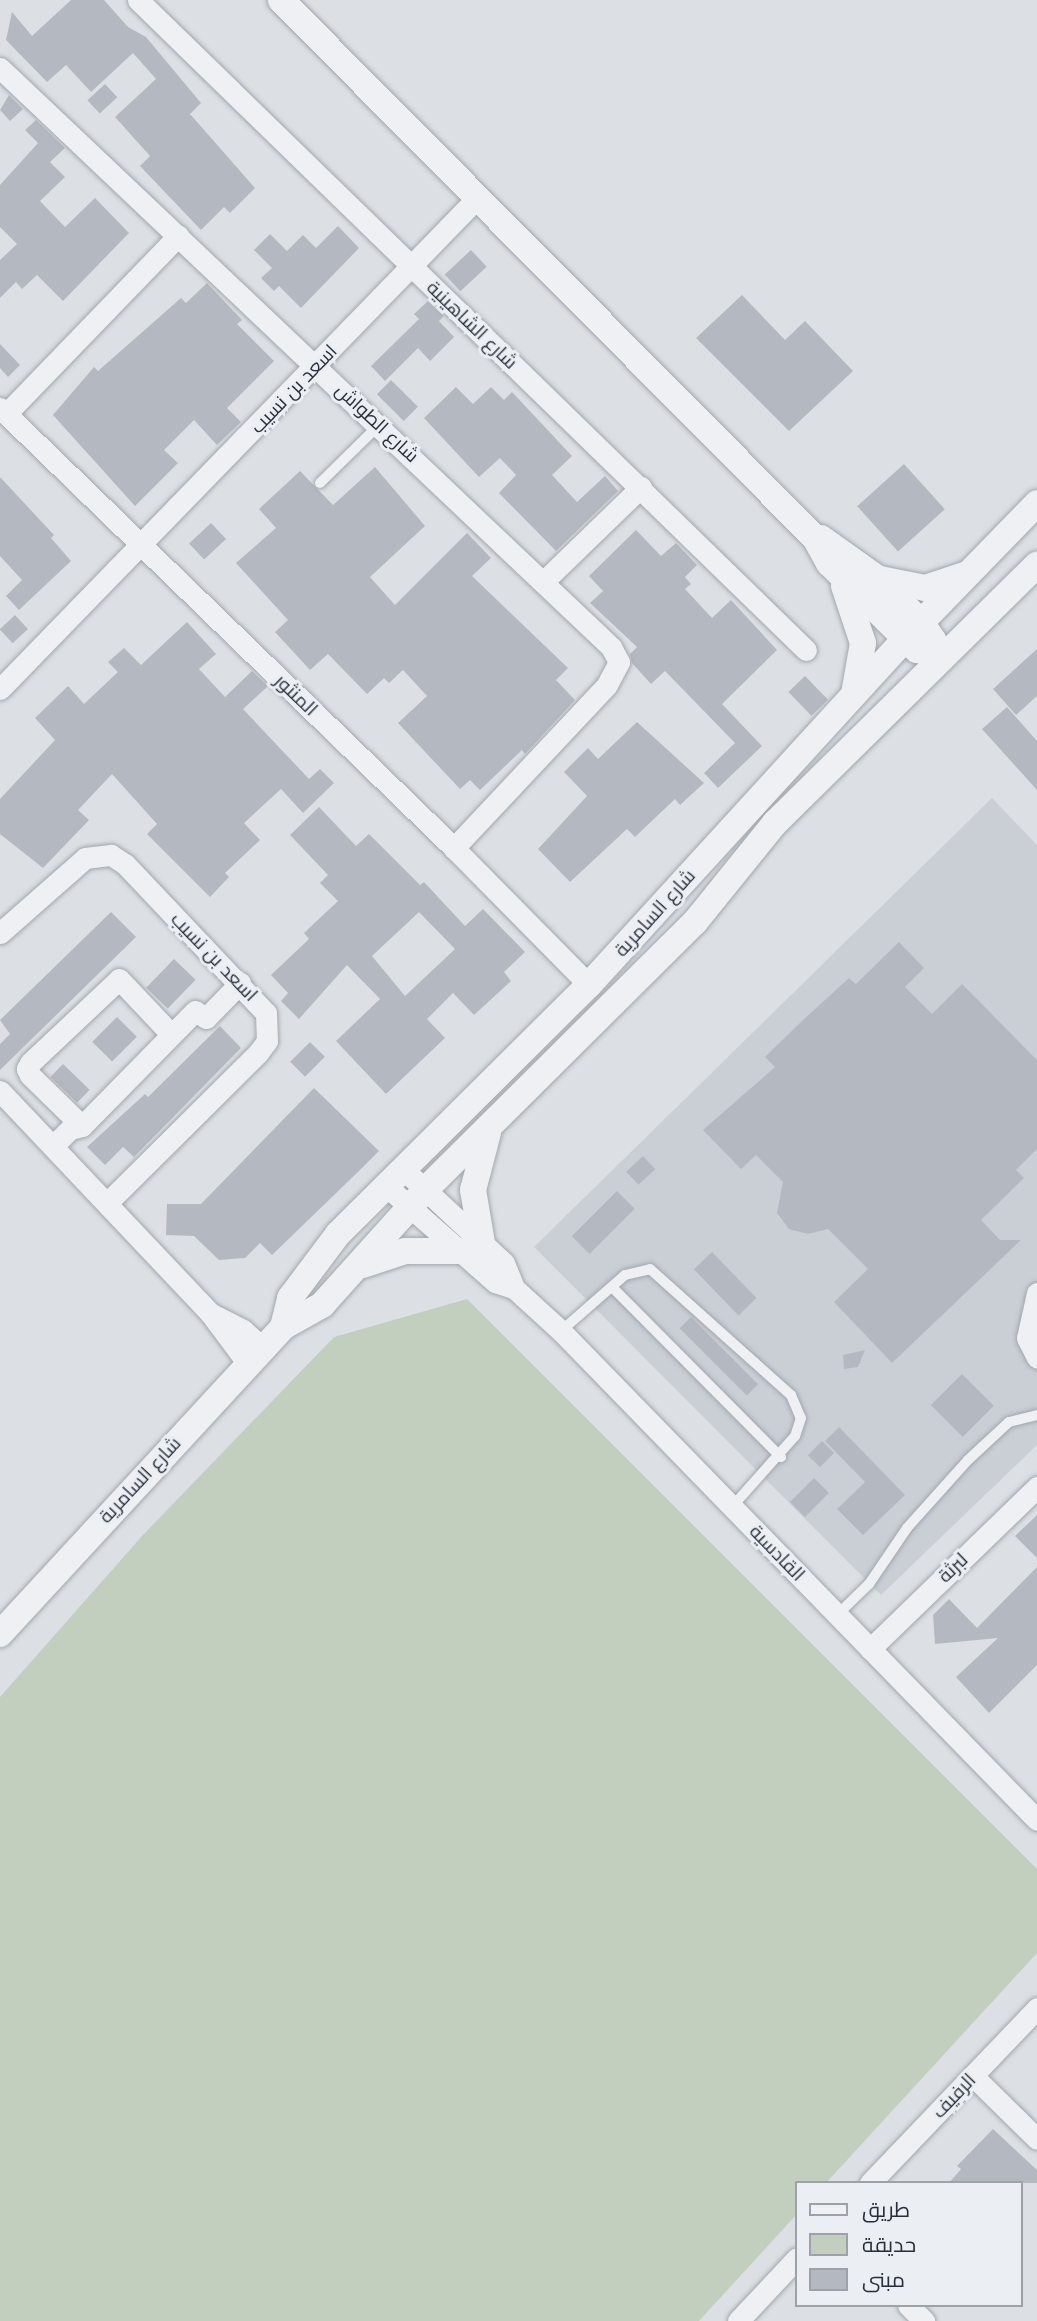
<!DOCTYPE html>
<meta charset="utf-8">
<style>
body{margin:0}
#map{position:relative;width:1037px;height:2321px;overflow:hidden;background:#dce0e5;font-family:Arial,Cairo,sans-serif}
div>[style]{position:absolute}
[style*='--x']{left:calc(var(--x)*1px);top:calc(var(--y)*1px);width:calc(var(--w)*1px);rotate:calc(var(--a)*1deg)}
.built>*{inset:0;background:#cacfd6}
.green>*{inset:0;background:#c2cebe}
.building>*{inset:0;background:#b4b9c1;transform-origin:0 0}
.roads{filter:drop-shadow(0 0 2px #a2a7ae) drop-shadow(0 0 2px #a2a7ae)}
.service>*{height:10px;margin:-5px;padding:0 5px;transform-origin:5px;border-radius:5px;background:#eef0f4}
.minor>*{height:21px;margin:-10.5px;padding:0 10.5px;transform-origin:10.5px;border-radius:10.5px;background:#eef0f4}
.tertiary>*{height:26px;margin:-13px;padding:0 13px;transform-origin:13px;border-radius:13px;background:#eef0f4}
span{translate:-50% -50%;white-space:nowrap;text-align:center;line-height:1.15;-webkit-text-stroke:6px #ebeff3;paint-order:stroke}
.street-label{font-size:19px;color:#272e3a}
.legend{position:absolute;left:795px;top:2181px;width:228px;height:126px;box-sizing:border-box;background:#ebeff3;border:2px solid #9da2a9;margin:0;padding:9px 12px;list-style:none;font-size:21px;color:#272e3a}
.legend li{display:flex;align-items:center;gap:14px;height:35px}
.legend b{width:35px;border:2px solid #9da2a9}
</style>
<div id="map">
<div class="built">
<div style="clip-path:polygon(992px 798px,1037px 845px,1037px 1445px,881px 1595px,534px 1247px)"></div>
</div>
<div class="green">
<div style="clip-path:polygon(467px 1299px,1037px 1869px,1037px 1953px,826px 2183px,797px 2183px,797px 2214px,699px 2321px,0 2321px,0 1697px,142px 1536px,334px 1337px)"></div>
</div>
<div class="building">
<div style="clip-path:polygon(71px 0,104px 0,128px 27px,146px 37px,201px 103px,190px 114px,255px 188px,230px 213px,224px 207px,201px 230px,140px 166px,150px 156px,115px 117px,156px 79px,133px 53px,91px 92px,66px 65px,47px 82px,6px 40px,12px 12px,32px 36px)"></div>
<div style="left:105px;top:84px;width:18px;height:24px;rotate:47deg"></div>
<div style="clip-path:polygon(9px 95px,23px 109px,10px 121px,0 110px)"></div>
<div style="clip-path:polygon(36px 120px,65px 148px,50px 162px,65px 177px,40px 201px,65px 227px,95px 198px,129px 233px,63px 301px,37px 275px,22px 289px,16px 282px,0 298px,0 260px,17px 244px,0 227px,0 185px,38px 143px,25px 130px)"></div>
<div style="clip-path:polygon(338px 226px,359px 248px,301px 308px,279px 286px,274px 291px,261px 278px,272px 268px,254px 250px,270px 234px,287px 251px,303px 235px,316px 248px)"></div>
<div style="left:471px;top:250px;width:23px;height:36px;rotate:47deg"></div>
<div style="clip-path:polygon(207px 283px,242px 320px,237px 324px,274px 361px,227px 408px,241px 422px,217px 445px,194px 420px,164px 450px,178px 463px,135px 506px,53px 415px,94px 367px,98px 371px,181px 298px,186px 303px)"></div>
<div style="clip-path:polygon(742px 295px,785px 340px,805px 321px,853px 371px,789px 431px,696px 338px)"></div>
<div style="clip-path:polygon(428px 301px,444px 316px,439px 321px,454px 337px,430px 361px,418px 348px,385px 381px,371px 366px,419px 319px,414px 314px)"></div>
<div style="clip-path:polygon(0 344px,20px 365px,8px 377px,0 368px)"></div>
<div style="left:391px;top:380px;width:38px;height:20px;rotate:45deg"></div>
<div style="clip-path:polygon(456px 387px,473px 404px,491px 387px,504px 400px,512px 392px,572px 456px,552px 475px,577px 502px,605px 476px,618px 491px,556px 551px,499px 493px,516px 475px,500px 458px,479px 477px,424px 418px)"></div>
<div style="left:904px;top:464px;width:61px;height:63px;rotate:48deg"></div>
<div style="clip-path:polygon(375px 467px,425px 526px,370px 577px,395px 605px,467px 533px,491px 558px,472px 576px,568px 668px,556px 680px,575px 700px,525px 754px,522px 750px,480px 790px,470px 780px,460px 789px,398px 723px,427px 696px,403px 670px,389px 683px,384px 678px,367px 694px,328px 654px,310px 670px,275px 632px,288px 620px,236px 563px,276px 528px,259px 509px,300px 471px,333px 505px)"></div>
<div style="clip-path:polygon(0 477px,54px 535px,51px 538px,71px 561px,19px 610px,6px 596px,22px 580px,0 556px)"></div>
<div style="left:211px;top:523px;width:22px;height:30px;rotate:47deg"></div>
<div style="clip-path:polygon(636px 530px,661px 556px,676px 543px,697px 565px,685px 577px,691px 584px,685px 589px,712px 618px,731px 600px,777px 650px,722px 704px,762px 746px,718px 788px,704px 773px,735px 743px,665px 671px,651px 684px,632px 663px,630px 654px,637px 647px,590px 603px,603px 591px,589px 576px)"></div>
<div style="left:15px;top:615px;width:19px;height:21px;rotate:47deg"></div>
<div style="clip-path:polygon(187px 622px,216px 654px,199px 669px,225px 697px,252px 671px,268px 686px,243px 709px,309px 779px,320px 769px,334px 783px,303px 813px,281px 789px,244px 823px,260px 840px,225px 873px,229px 877px,210px 897px,147px 834px,157px 824px,112px 774px,78px 810px,89px 820px,43px 868px,0 834px,0 799px,55px 740px,35px 718px,68px 686px,84px 704px,118px 672px,108px 662px,124px 648px,141px 665px)"></div>
<div style="clip-path:polygon(1037px 649px,1037px 696px,1016px 715px,993px 689px)"></div>
<div style="left:805px;top:676px;width:33px;height:23px;rotate:46deg"></div>
<div style="clip-path:polygon(1007px 707px,1037px 741px,1037px 790px,982px 729px)"></div>
<div style="clip-path:polygon(637px 722px,704px 783px,680px 805px,675px 799px,635px 837px,627px 829px,570px 882px,538px 849px,587px 796px,564px 772px,588px 748px,598px 759px)"></div>
<div style="clip-path:polygon(evenodd,319px 807px,356px 846px,369px 834px,420px 885px,424px 882px,465px 926px,483px 909px,525px 952px,504px 972px,511px 981px,474px 1015px,453px 993px,427px 1019px,445px 1038px,386px 1094px,336px 1041px,380px 999px,347px 965px,299px 1019px,281px 1001px,288px 993px,271px 975px,309px 939px,304px 933px,338px 901px,320px 883px,328px 875px,290px 835px,319px 807px,419px 912px,455px 949px,405px 996px,372px 956px,419px 912px)"></div>
<div style="clip-path:polygon(111px 912px,136px 937px,0 1070px,0 1044px,10px 1034px,0 1020px)"></div>
<div style="clip-path:polygon(899px 942px,924px 968px,905px 987px,932px 1014px,962px 984px,1037px 1060px,1037px 1149px,1016px 1170px,1024px 1178px,981px 1220px,1000px 1240px,1021px 1240px,892px 1363px,834px 1302px,868px 1269px,828px 1229px,808px 1234px,789px 1229px,777px 1213px,783px 1182px,756px 1155px,741px 1169px,703px 1130px,775px 1067px,765px 1057px,802px 1021px,849px 978px,856px 984px)"></div>
<div style="left:174px;top:959px;width:30px;height:40px;rotate:44deg"></div>
<div style="left:117px;top:1017px;width:28px;height:35px;rotate:45deg"></div>
<div style="clip-path:polygon(220px 1026px,241px 1048px,134px 1157px,123px 1147px,105px 1165px,87px 1147px,145px 1094px,148px 1097px)"></div>
<div style="left:310px;top:1042px;width:21px;height:28px;rotate:45deg"></div>
<div style="left:63px;top:1064px;width:37px;height:18px;rotate:44deg"></div>
<div style="clip-path:polygon(314px 1088px,379px 1151px,361px 1169px,272px 1255px,260px 1243px,245px 1258px,219px 1260px,194px 1236px,166px 1235px,167px 1204px,201px 1204px)"></div>
<div style="left:643px;top:1156px;width:18px;height:23px;rotate:47deg"></div>
<div style="left:617px;top:1191px;width:25px;height:64px;rotate:45deg"></div>
<div style="left:712px;top:1252px;width:64px;height:25px;rotate:46deg"></div>
<div style="left:691px;top:1317px;width:95px;height:16px;rotate:45deg"></div>
<div style="clip-path:polygon(865px 1350px,858px 1367px,844px 1369px,843px 1355px)"></div>
<div style="left:962px;top:1374px;width:45px;height:44px;rotate:45deg"></div>
<div style="clip-path:polygon(839px 1427px,905px 1495px,863px 1535px,837px 1509px,865px 1482px,825px 1441px)"></div>
<div style="left:822px;top:1441px;width:17px;height:20px;rotate:45deg"></div>
<div style="left:814px;top:1478px;width:21px;height:34px;rotate:45deg"></div>
<div style="clip-path:polygon(1037px 1515px,1037px 1558px,1015px 1536px)"></div>
<div style="clip-path:polygon(1037px 1567px,1037px 1665px,989px 1713px,956px 1677px,998px 1638px,935px 1644px,933px 1615px,949px 1599px,977px 1628px)"></div>
<div style="clip-path:polygon(993px 2129px,1037px 2170px,1037px 2183px,949px 2183px,961px 2169px,957px 2166px)"></div>
</div>
<div class="roads">
<div class="service">
<div style="--x:320;--y:483;--w:83;--a:-44.5"></div>
<div style="--x:612;--y:1287;--w:240;--a:45.2"></div>
<div style="--x:561;--y:1331;--w:85;--a:-41.2"></div>
<div style="--x:625;--y:1275;--w:26;--a:-13"></div>
<div style="--x:650;--y:1269;--w:189;--a:41.8"></div>
<div style="--x:791;--y:1395;--w:25;--a:67"></div>
<div style="--x:801;--y:1418;--w:19;--a:108"></div>
<div style="--x:795;--y:1436;--w:95;--a:131.6"></div>
<div style="--x:837;--y:1615;--w:45;--a:-44.1"></div>
<div style="--x:869;--y:1584;--w:68;--a:-55.8"></div>
<div style="--x:907;--y:1528;--w:91;--a:-48.1"></div>
<div style="--x:968;--y:1460;--w:56;--a:-42.8"></div>
<div style="--x:1009;--y:1422;--w:29;--a:-14"></div>
</div>
<div class="minor">
<div style="--x:138;--y:0;--w:932;--a:44.22"></div>
<div style="--x:0;--y:68;--w:842;--a:43.46"></div>
<div style="--x:611;--y:647;--w:17;--a:62"></div>
<div style="--x:619;--y:662;--w:26;--a:118"></div>
<div style="--x:607;--y:685;--w:224;--a:133.2"></div>
<div style="--x:0;--y:408;--w:632;--a:44.1"></div>
<div style="--x:454;--y:848;--w:192;--a:45.4"></div>
<div style="--x:6;--y:414;--w:248;--a:-46"></div>
<div style="--x:544;--y:581;--w:135;--a:-44.1"></div>
<div style="--x:0;--y:689;--w:683;--a:-45.83"></div>
<div style="--x:0;--y:933;--w:113;--a:-41.4"></div>
<div style="--x:85;--y:858;--w:26;--a:-7"></div>
<div style="--x:111;--y:855;--w:17;--a:33"></div>
<div style="--x:125;--y:864;--w:205;--a:46.6"></div>
<div style="--x:266;--y:1013;--w:28;--a:88"></div>
<div style="--x:267;--y:1041;--w:15;--a:127"></div>
<div style="--x:258;--y:1053;--w:211;--a:135.2"></div>
<div style="--x:0;--y:1091;--w:306;--a:46.6"></div>
<div style="--x:210;--y:1313;--w:64;--a:53.3"></div>
<div style="--x:82;--y:1126;--w:73;--a:-135.6"></div>
<div style="--x:30;--y:1075;--w:7;--a:-117"></div>
<div style="--x:27;--y:1069;--w:7;--a:-63"></div>
<div style="--x:30;--y:1063;--w:122;--a:-43.3"></div>
<div style="--x:119;--y:979;--w:76;--a:46.6"></div>
<div style="--x:53;--y:1146;--w:24;--a:-45"></div>
<div style="--x:70;--y:1129;--w:12;--a:-14"></div>
<div style="--x:82;--y:1126;--w:161;--a:-45.5"></div>
<div style="--x:195;--y:1011;--w:13;--a:32"></div>
<div style="--x:206;--y:1018;--w:49;--a:-45.8"></div>
<div style="--x:402;--y:1168;--w:139;--a:43"></div>
<div style="--x:504;--y:1263;--w:27;--a:68"></div>
<div style="--x:385;--y:1185;--w:147;--a:41.4"></div>
<div style="--x:495;--y:1282;--w:20;--a:18"></div>
<div style="--x:514;--y:1288;--w:64;--a:42.5"></div>
<div style="--x:561;--y:1331;--w:682;--a:45.77"></div>
<div style="--x:1037;--y:1293;--w:46;--a:102.5"></div>
<div style="--x:1027;--y:1338;--w:22;--a:63"></div>
<div style="--x:210;--y:1313;--w:37;--a:27"></div>
<div style="--x:243;--y:1330;--w:27;--a:42"></div>
<div style="--x:870;--y:1649;--w:233;--a:-44.1"></div>
<div style="--x:974;--y:2077;--w:88;--a:44.5"></div>
<div style="--x:870;--y:2183;--w:242;--a:-46.3"></div>
<div style="--x:908;--y:2305;--w:23;--a:45"></div>
<div style="--x:738;--y:2321;--w:86;--a:-46.9"></div>
</div>
<div class="tertiary">
<div style="--x:281;--y:0;--w:758;--a:45.21"></div>
<div style="--x:815;--y:538;--w:29;--a:61"></div>
<div style="--x:829;--y:563;--w:124;--a:44.7"></div>
<div style="--x:821;--y:538;--w:69;--a:35.5"></div>
<div style="--x:877;--y:578;--w:62;--a:45"></div>
<div style="--x:921;--y:622;--w:22;--a:56"></div>
<div style="--x:933;--y:640;--w:23;--a:80"></div>
<div style="--x:880;--y:579;--w:46;--a:11.3"></div>
<div style="--x:925;--y:588;--w:41;--a:-18.4"></div>
<div style="--x:844;--y:586;--w:60;--a:71.6"></div>
<div style="--x:863;--y:643;--w:52;--a:100"></div>
<div style="--x:482;--y:1243;--w:54;--a:-99.6"></div>
<div style="--x:473;--y:1190;--w:59;--a:-75.3"></div>
<div style="--x:363;--y:1265;--w:44;--a:-18.4"></div>
<div style="--x:405;--y:1251;--w:54;--a:0"></div>
<div style="--x:283;--y:1327;--w:30;--a:-76"></div>
<div style="--x:290;--y:1298;--w:80;--a:-53.1"></div>
<div style="--x:338;--y:1234;--w:354;--a:-44.8"></div>
<div style="--x:589;--y:985;--w:467;--a:-47.6"></div>
<div style="--x:904;--y:640;--w:191;--a:-45.8"></div>
<div style="--x:0;--y:1634;--w:418;--a:-47.3"></div>
<div style="--x:283;--y:1327;--w:45;--a:-29.4"></div>
<div style="--x:322;--y:1305;--w:156;--a:-48.1"></div>
<div style="--x:426;--y:1189;--w:379;--a:-44.8"></div>
<div style="--x:695;--y:922;--w:127;--a:-51.1"></div>
<div style="--x:775;--y:823;--w:368;--a:-44.6"></div>
</div>
</div>
<div class="street-label">
<span style="left:472px;top:325px;rotate:44deg">شارع الشاهينية</span>
<span style="left:294px;top:389px;rotate:-46deg">اسعد بن نسيب</span>
<span style="left:377px;top:423px;rotate:43deg">شارع الطواش</span>
<span style="left:296px;top:695px;rotate:44deg">المنثور</span>
<span style="left:655px;top:913px;rotate:-48deg">شارع السامرية</span>
<span style="left:214px;top:957px;rotate:46deg">اسعد بن نسيب</span>
<span style="left:140px;top:1480px;rotate:-47deg">شارع السامرية</span>
<span style="left:777px;top:1553px;rotate:46deg">القادسية</span>
<span style="left:953px;top:1568px;rotate:-44deg">لبرثة</span>
<span style="left:954px;top:2096px;rotate:-46deg">الرفيف</span>
</div>
<ul class="legend">
<li><b style="height:9px;background:#eef0f4"></b>طريق</li>
<li><b style="height:19px;background:#c2cebe"></b>حديقة</li>
<li><b style="height:19px;background:#b4b9c1"></b>مبنى</li>
</ul>
</div>
